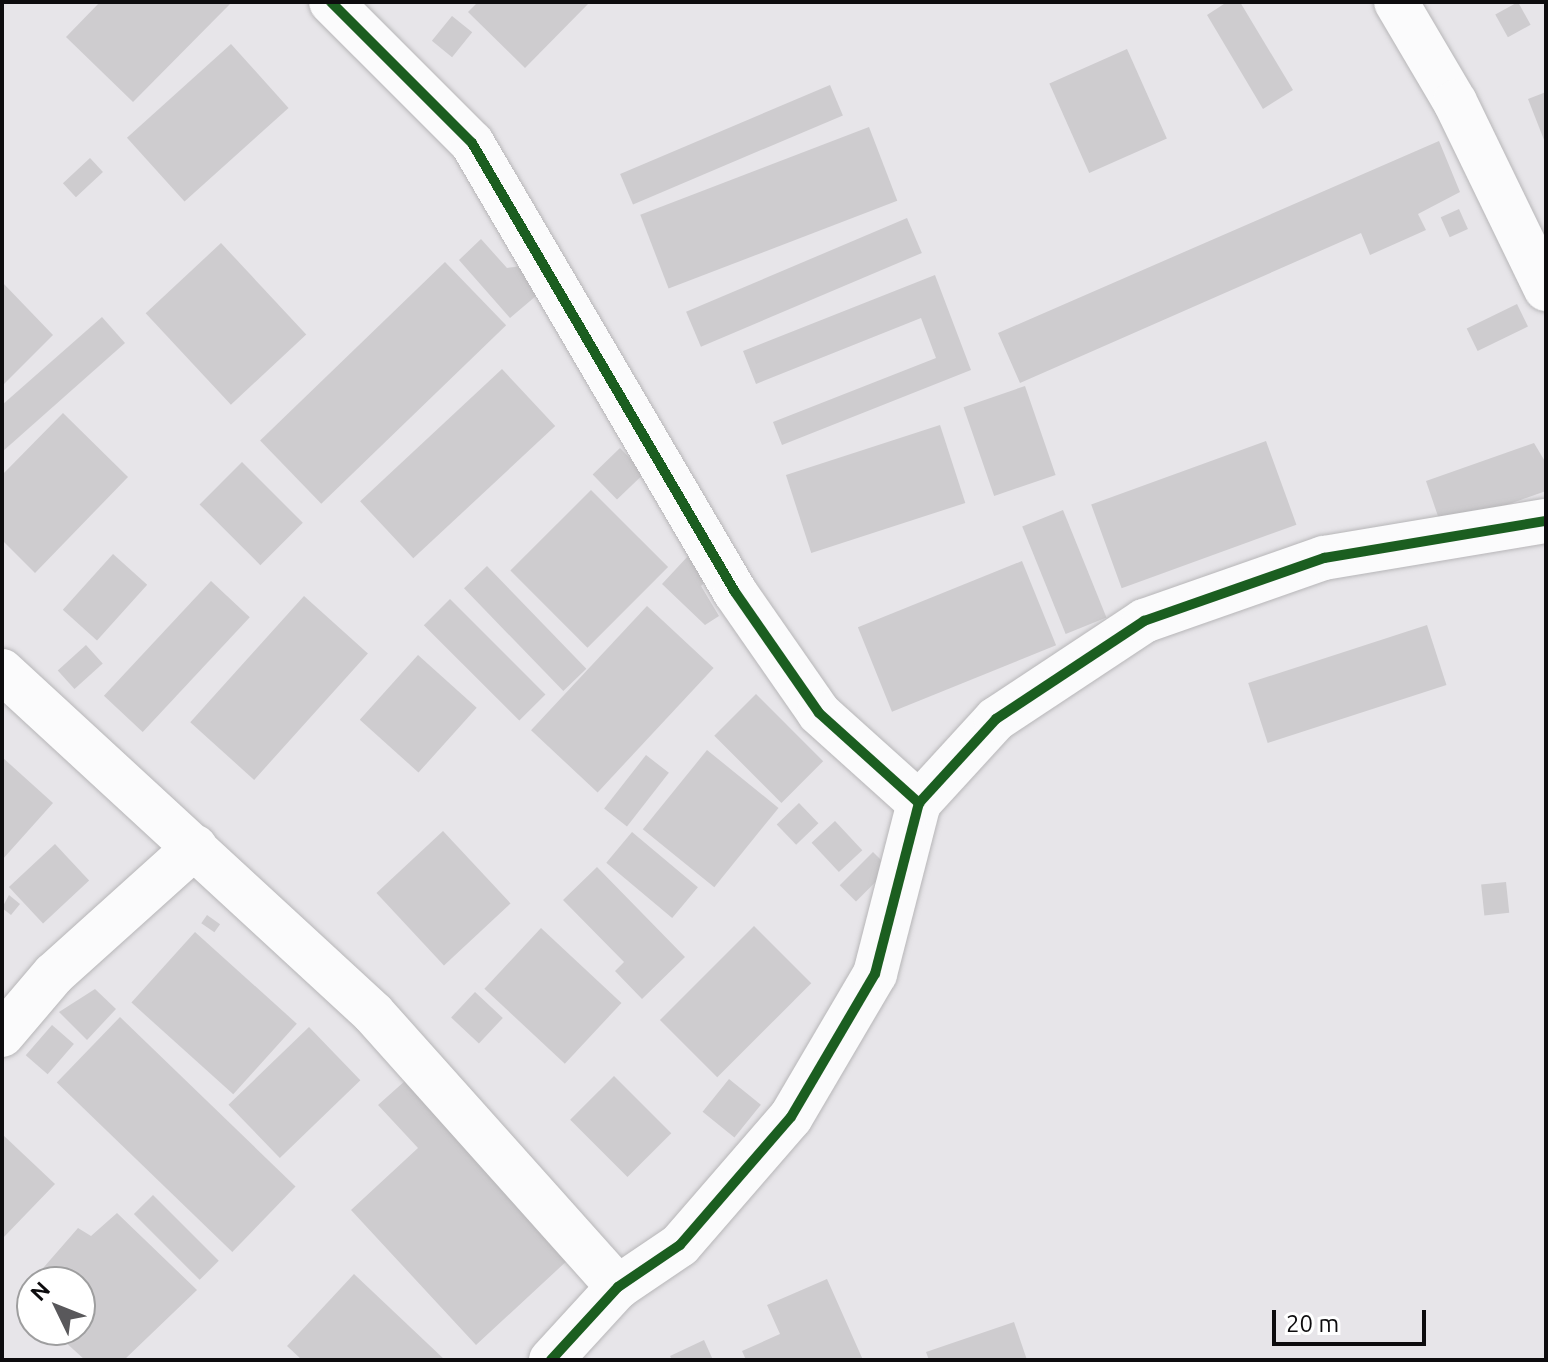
<!DOCTYPE html>
<style>
body{margin:0}
#map{position:relative;width:1548px;height:1362px;overflow:hidden;background:#e7e5e9;font-family:Ubuntu,sans-serif}
div>[style]{position:absolute}
[style*='--x']{left:calc(var(--x)*1px);top:calc(var(--y)*1px);width:calc(var(--w)*1px);rotate:calc(var(--a)*1deg)}
.building>*{inset:0;background:#cecccf;transform-origin:0 0}
.roads{filter:drop-shadow(0 0 2px #b7b6b8) drop-shadow(0 0 2px #b7b6b8)}
.minor>*{height:44px;margin:-22px;padding:0 22px;transform-origin:22px;border-radius:22px;background:#fbfbfc}
.tertiary>*{height:44px;margin:-22px;padding:0 22px;transform-origin:22px;border-radius:22px;background:#fbfbfc}
.cycleway>*{height:10px;margin:-5px;padding:0 5px;transform-origin:5px;border-radius:5px;background:#1b5e20}
span{translate:-50% -50%;white-space:nowrap;text-align:center;line-height:1.15;-webkit-text-stroke:8px #fff;paint-order:stroke}
.frame{position:absolute;inset:0;border:4px solid #0d0c0e;pointer-events:none}
.north{position:absolute;left:16px;top:1266px;width:80px;height:80px;box-sizing:border-box;background:#fff;border:2px solid #9e9e9f;border-radius:50%;rotate:313deg;font-size:22px;font-weight:700;line-height:32px;text-align:center;color:#0d0c0e}
.north::after{content:'';display:block;margin:auto;width:28px;height:36px;background:#59585b;clip-path:polygon(50% 0,100% 100%,50% 72%,0 100%)}
.scale{position:absolute;left:1272px;top:1310px;width:154px;height:36px;box-sizing:border-box;border:4px solid #0d0c0e;border-top:0;padding-left:10px;font-size:24px;line-height:28px;white-space:nowrap;color:#0d0c0e;-webkit-text-stroke:6px #fff;paint-order:stroke}
</style>
<div id="map">
<div class="building">
<div style="clip-path:polygon(100px 2px,232px 2px,133px 102px,66px 37px)"></div>
<div style="clip-path:polygon(478px 2px,590px 2px,525px 68px,468px 12px)"></div>
<div style="clip-path:polygon(1227px 2px,1240px 2px,1293px 90px,1263px 109px,1207px 15px)"></div>
<div style="left:1518px;top:2px;width:26px;height:26px;rotate:61deg"></div>
<div style="left:452px;top:16px;width:26px;height:32px;rotate:39deg"></div>
<div style="left:231px;top:44px;width:86px;height:140px;rotate:48deg"></div>
<div style="left:1127px;top:49px;width:98px;height:85px;rotate:66deg"></div>
<div style="left:830px;top:85px;width:33px;height:228px;rotate:67deg"></div>
<div style="clip-path:polygon(1546px 92px,1546px 145px,1528px 99px)"></div>
<div style="left:869px;top:127px;width:79px;height:245px;rotate:69deg"></div>
<div style="clip-path:polygon(1439px 141px,1460px 192px,1418px 214px,1426px 230px,1370px 255px,1361px 233px,1020px 383px,998px 333px)"></div>
<div style="left:90px;top:158px;width:19px;height:37px;rotate:47deg"></div>
<div style="left:1459px;top:209px;width:22px;height:20px;rotate:66deg"></div>
<div style="left:907px;top:218px;width:38px;height:240px;rotate:67deg"></div>
<div style="clip-path:polygon(481px 239px,507px 268px,522px 266px,543px 290px,510px 318px,459px 260px)"></div>
<div style="left:221px;top:243px;width:125px;height:103px;rotate:47deg"></div>
<div style="left:445px;top:262px;width:88px;height:257px;rotate:46deg"></div>
<div style="clip-path:polygon(935px 275px,971px 370px,782px 445px,773px 422px,936px 358px,921px 318px,756px 384px,743px 351px)"></div>
<div style="clip-path:polygon(2px 282px,53px 335px,2px 386px)"></div>
<div style="left:1517px;top:304px;width:25px;height:56px;rotate:64deg"></div>
<div style="clip-path:polygon(102px 317px,125px 343px,2px 452px,2px 405px)"></div>
<div style="left:502px;top:369px;width:78px;height:194px;rotate:47deg"></div>
<div style="left:1025px;top:386px;width:94px;height:65px;rotate:71deg"></div>
<div style="clip-path:polygon(63px 413px,128px 477px,35px 573px,2px 540px,2px 475px)"></div>
<div style="left:940px;top:425px;width:82px;height:162px;rotate:72deg"></div>
<div style="left:1266px;top:441px;width:89px;height:186px;rotate:70deg"></div>
<div style="clip-path:polygon(1534px 443px,1546px 463px,1546px 491px,1442px 528px,1426px 481px)"></div>
<div style="left:620px;top:448px;width:35px;height:38px;rotate:46deg"></div>
<div style="left:242px;top:462px;width:86px;height:60px;rotate:45deg"></div>
<div style="left:591px;top:490px;width:109px;height:114px;rotate:45deg"></div>
<div style="left:1063px;top:510px;width:116px;height:44px;rotate:68deg"></div>
<div style="left:113px;top:554px;width:46px;height:75px;rotate:42deg"></div>
<div style="clip-path:polygon(688px 556px,710px 577px,701px 586px,719px 616px,705px 625px,662px 584px)"></div>
<div style="left:1022px;top:561px;width:91px;height:177px;rotate:68deg"></div>
<div style="left:487px;top:566px;width:143px;height:32px;rotate:46deg"></div>
<div style="left:211px;top:581px;width:53px;height:157px;rotate:43deg"></div>
<div style="left:304px;top:596px;width:86px;height:170px;rotate:42deg"></div>
<div style="left:450px;top:599px;width:135px;height:37px;rotate:45deg"></div>
<div style="left:647px;top:606px;width:91px;height:170px;rotate:43deg"></div>
<div style="left:1427px;top:625px;width:63px;height:188px;rotate:72deg"></div>
<div style="left:86px;top:645px;width:25px;height:38px;rotate:48deg"></div>
<div style="left:418px;top:655px;width:79px;height:87px;rotate:42deg"></div>
<div style="left:756px;top:694px;width:95px;height:59px;rotate:45deg"></div>
<div style="left:707px;top:750px;width:92px;height:102px;rotate:39deg"></div>
<div style="left:646px;top:755px;width:29px;height:68px;rotate:38deg"></div>
<div style="clip-path:polygon(2px 757px,53px 803px,2px 860px)"></div>
<div style="left:799px;top:803px;width:28px;height:31px;rotate:46deg"></div>
<div style="left:835px;top:821px;width:40px;height:32px;rotate:47deg"></div>
<div style="left:443px;top:831px;width:99px;height:91px;rotate:47deg"></div>
<div style="left:632px;top:832px;width:86px;height:40px;rotate:40deg"></div>
<div style="left:55px;top:844px;width:50px;height:63px;rotate:47deg"></div>
<div style="left:873px;top:852px;width:23px;height:47px;rotate:45deg"></div>
<div style="clip-path:polygon(597px 867px,685px 957px,642px 999px,615px 971px,624px 962px,563px 900px)"></div>
<div style="left:1506px;top:882px;width:31px;height:25px;rotate:84deg"></div>
<div style="clip-path:polygon(9px 895px,20px 904px,11px 915px,2px 908px)"></div>
<div style="left:207px;top:915px;width:16px;height:10px;rotate:35deg"></div>
<div style="left:754px;top:926px;width:81px;height:133px;rotate:45deg"></div>
<div style="left:541px;top:928px;width:110px;height:83px;rotate:43deg"></div>
<div style="left:195px;top:932px;width:137px;height:95px;rotate:42deg"></div>
<div style="clip-path:polygon(95px 989px,116px 1009px,87px 1040px,59px 1012px)"></div>
<div style="left:475px;top:992px;width:38px;height:35px;rotate:43deg"></div>
<div style="left:120px;top:1017px;width:244px;height:91px;rotate:44deg"></div>
<div style="left:52px;top:1025px;width:29px;height:40px;rotate:41deg"></div>
<div style="left:309px;top:1027px;width:74px;height:112px;rotate:46deg"></div>
<div style="left:614px;top:1076px;width:81px;height:62px;rotate:45deg"></div>
<div style="left:729px;top:1079px;width:41px;height:42px;rotate:39deg"></div>
<div style="clip-path:polygon(406px 1080px,570px 1258px,476px 1345px,351px 1210px,418px 1148px,378px 1105px)"></div>
<div style="clip-path:polygon(2px 1134px,55px 1184px,2px 1239px)"></div>
<div style="left:153px;top:1195px;width:93px;height:27px;rotate:45deg"></div>
<div style="clip-path:polygon(117px 1213px,197px 1290px,124px 1360px,85px 1360px,52px 1330px,80px 1330px,80px 1282px,32px 1282px,32px 1312px,17px 1298px,78px 1228px,91px 1236px)"></div>
<div style="clip-path:polygon(354px 1274px,445px 1360px,302px 1360px,287px 1346px)"></div>
<div style="clip-path:polygon(827px 1279px,863px 1360px,746px 1360px,742px 1351px,780px 1334px,767px 1305px)"></div>
<div style="clip-path:polygon(1014px 1322px,1027px 1360px,929px 1360px,926px 1352px)"></div>
<div style="clip-path:polygon(704px 1340px,713px 1360px,672px 1360px,670px 1356px)"></div>
</div>
<div class="roads">
<div class="minor">
<div style="--x:331;--y:2;--w:199;--a:45"></div>
<div style="--x:472;--y:143;--w:520;--a:59.64"></div>
<div style="--x:735;--y:592;--w:147;--a:55.2"></div>
<div style="--x:819;--y:713;--w:135;--a:42"></div>
<div style="--x:2;--y:671;--w:505;--a:42.67"></div>
<div style="--x:373;--y:1013;--w:368;--a:48.2"></div>
<div style="--x:2;--y:1035;--w:80;--a:-49.6"></div>
<div style="--x:54;--y:974;--w:190;--a:-42"></div>
<div style="--x:551;--y:1360;--w:99;--a:-47.5"></div>
<div style="--x:618;--y:1287;--w:75;--a:-34.1"></div>
<div style="--x:680;--y:1245;--w:169;--a:-49.1"></div>
<div style="--x:791;--y:1117;--w:166;--a:-59.6"></div>
<div style="--x:875;--y:974;--w:177;--a:-75.6"></div>
<div style="--x:919;--y:803;--w:114;--a:-47.5"></div>
<div style="--x:996;--y:719;--w:178;--a:-33.5"></div>
<div style="--x:1144;--y:621;--w:191;--a:-19.3"></div>
<div style="--x:1324;--y:558;--w:225;--a:-9.5"></div>
</div>
<div class="tertiary">
<div style="--x:1396;--y:2;--w:116;--a:59.5"></div>
<div style="--x:1455;--y:102;--w:208;--a:64.1"></div>
</div>
</div>
<div class="cycleway">
<div style="--x:331;--y:2;--w:199;--a:45"></div>
<div style="--x:472;--y:143;--w:520;--a:59.64"></div>
<div style="--x:735;--y:592;--w:147;--a:55.2"></div>
<div style="--x:819;--y:713;--w:135;--a:42"></div>
<div style="--x:551;--y:1360;--w:99;--a:-47.5"></div>
<div style="--x:618;--y:1287;--w:75;--a:-34.1"></div>
<div style="--x:680;--y:1245;--w:169;--a:-49.1"></div>
<div style="--x:791;--y:1117;--w:166;--a:-59.6"></div>
<div style="--x:875;--y:974;--w:177;--a:-75.6"></div>
<div style="--x:919;--y:803;--w:114;--a:-47.5"></div>
<div style="--x:996;--y:719;--w:178;--a:-33.5"></div>
<div style="--x:1144;--y:621;--w:191;--a:-19.3"></div>
<div style="--x:1324;--y:558;--w:225;--a:-9.5"></div>
</div>
<div class="frame"></div>
<div class="north">N</div>
<div class="scale">20 m</div>
</div>
